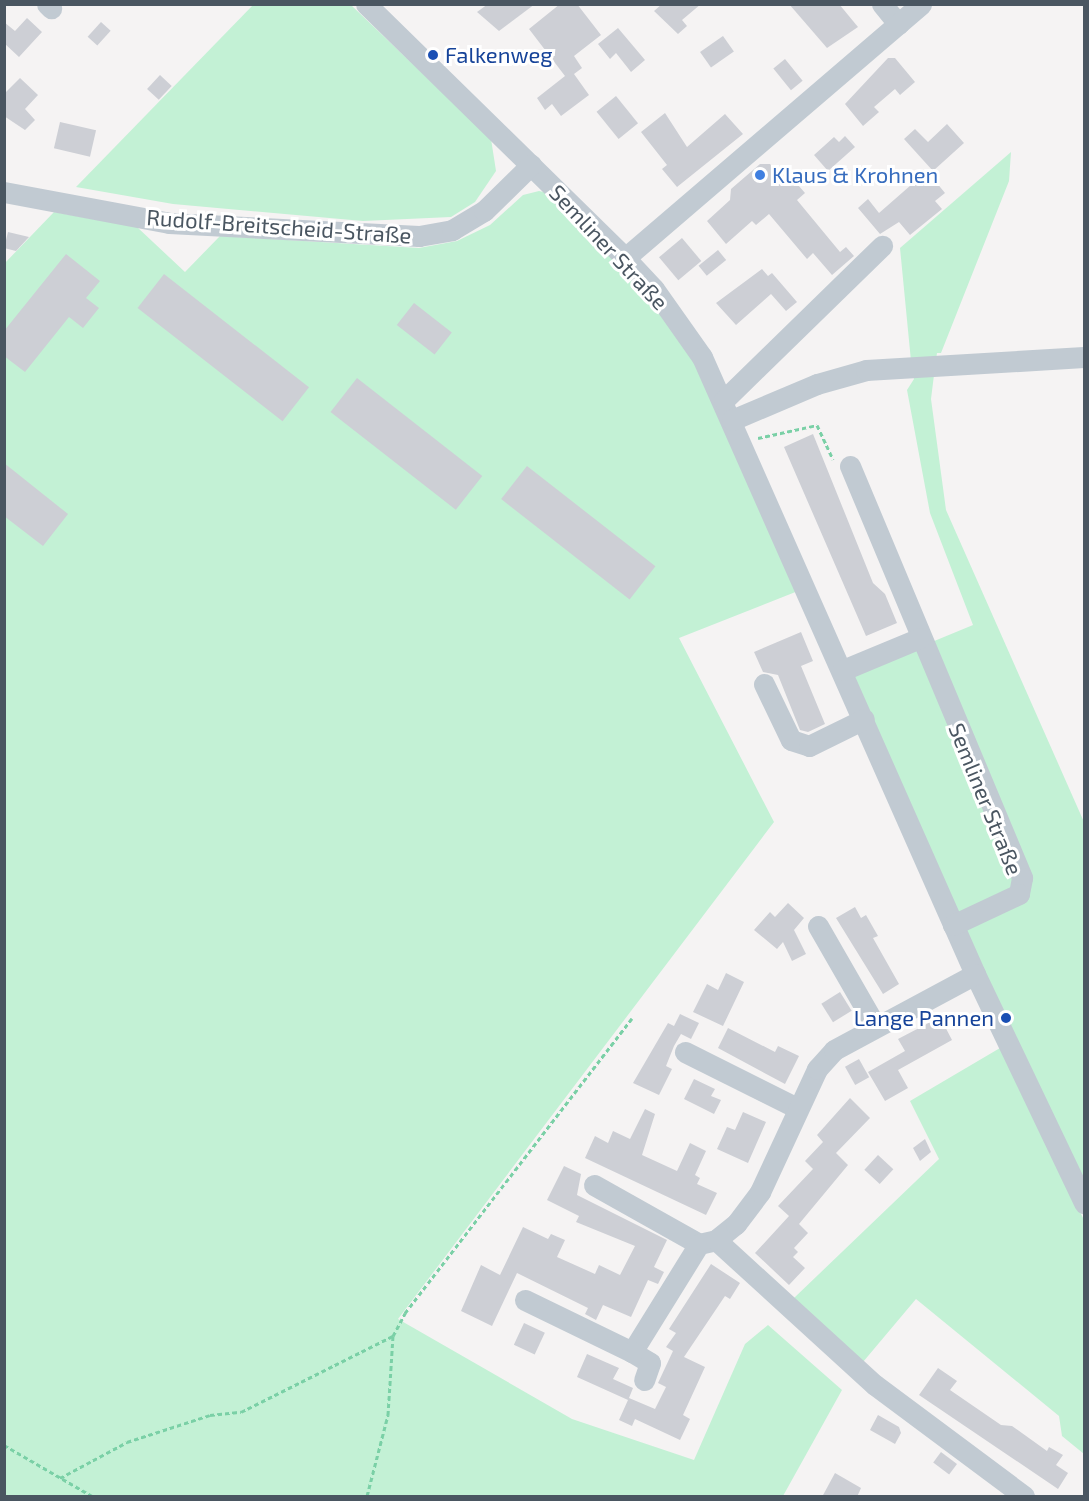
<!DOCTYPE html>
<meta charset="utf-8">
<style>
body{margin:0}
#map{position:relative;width:1089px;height:1501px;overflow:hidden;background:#f5f3f3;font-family:"Exo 2",sans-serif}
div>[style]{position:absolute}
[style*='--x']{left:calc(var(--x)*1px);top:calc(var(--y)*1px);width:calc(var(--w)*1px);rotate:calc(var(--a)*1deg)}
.green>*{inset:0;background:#c3f1d5}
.building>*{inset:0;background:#cdcfd5;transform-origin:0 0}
.path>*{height:3px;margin-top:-1.5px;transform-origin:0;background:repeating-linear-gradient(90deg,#7ad0a6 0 4.5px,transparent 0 7.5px)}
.minor>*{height:21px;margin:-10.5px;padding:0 10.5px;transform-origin:10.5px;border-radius:10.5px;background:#c1cad2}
.dots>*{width:16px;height:16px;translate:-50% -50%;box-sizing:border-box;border:3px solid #fff;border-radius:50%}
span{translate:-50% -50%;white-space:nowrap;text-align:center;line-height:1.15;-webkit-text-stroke:6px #fff;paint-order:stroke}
.transit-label{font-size:22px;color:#164399}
.left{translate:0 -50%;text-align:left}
.right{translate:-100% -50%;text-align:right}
.shop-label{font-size:22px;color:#366cbe}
.street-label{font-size:22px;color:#4a5661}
.frame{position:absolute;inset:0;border:6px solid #4a5661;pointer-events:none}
</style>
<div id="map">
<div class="green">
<div style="clip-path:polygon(254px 4px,351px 5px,491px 139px,496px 171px,475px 202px,451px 217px,363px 221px,173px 204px,76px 187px)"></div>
<div style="clip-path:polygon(1011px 152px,1009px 181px,941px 353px,937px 353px,936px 360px,911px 361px,900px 248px)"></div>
<div style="clip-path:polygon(539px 191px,548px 193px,623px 268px,673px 329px,695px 362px,798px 591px,679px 638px,774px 822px,398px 1319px,572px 1419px,694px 1460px,745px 1344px,768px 1325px,842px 1390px,783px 1496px,5px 1496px,4px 264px,54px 212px,137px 227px,185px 272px,220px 236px,419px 248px,457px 241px,490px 225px,523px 195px)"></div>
<div style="clip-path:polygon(935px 367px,931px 399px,946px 510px,1084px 822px,1084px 1188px,996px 1003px,852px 675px,973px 625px,930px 513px,907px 390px,914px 379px,911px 370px)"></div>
<div style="clip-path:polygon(1000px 1048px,1084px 1220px,1084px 1454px,1062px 1436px,1059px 1416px,916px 1299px,863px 1362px,794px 1298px,939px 1159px,910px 1101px)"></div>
</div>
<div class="building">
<div style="clip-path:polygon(488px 4px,535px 4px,499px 31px,477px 12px)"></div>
<div style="clip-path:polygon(560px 4px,577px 4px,601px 35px,574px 56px,582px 68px,574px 74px,589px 95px,561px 116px,552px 104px,545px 110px,537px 98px,565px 76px,529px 29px)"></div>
<div style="clip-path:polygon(662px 4px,701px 4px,682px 20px,687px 26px,678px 34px,654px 11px)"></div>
<div style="clip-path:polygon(789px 4px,839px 4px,858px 27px,827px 48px)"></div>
<div style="clip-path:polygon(27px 18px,42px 32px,19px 57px,4px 43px,4px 22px,15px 31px)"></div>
<div style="left:101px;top:22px;width:13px;height:20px;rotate:42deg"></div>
<div style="clip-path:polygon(618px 28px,645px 60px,631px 72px,616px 53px,610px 59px,598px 44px)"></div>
<div style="left:723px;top:36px;width:19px;height:28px;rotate:55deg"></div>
<div style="clip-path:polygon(888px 58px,895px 58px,915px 82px,900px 95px,895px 89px,874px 107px,879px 112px,863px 126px,845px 104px)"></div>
<div style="left:785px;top:59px;width:28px;height:15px;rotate:51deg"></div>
<div style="left:160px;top:75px;width:16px;height:19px;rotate:43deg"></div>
<div style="clip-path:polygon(20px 78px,38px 95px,25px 109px,35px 120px,25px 130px,4px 116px,4px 94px)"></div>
<div style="left:616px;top:96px;width:35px;height:25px;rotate:51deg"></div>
<div style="clip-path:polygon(665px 113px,687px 147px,725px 114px,743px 134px,677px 187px,662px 169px,667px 165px,641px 132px)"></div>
<div style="left:60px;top:122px;width:37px;height:27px;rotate:13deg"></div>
<div style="clip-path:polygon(947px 124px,964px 143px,933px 171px,904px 139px,915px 129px,928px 142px)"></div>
<div style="clip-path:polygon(845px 136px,855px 147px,828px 171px,814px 155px,834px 137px,839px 142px)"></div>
<div style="clip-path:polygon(760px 164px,770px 164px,787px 183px,792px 178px,805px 193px,797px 200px,840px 252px,846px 247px,854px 256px,832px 275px,813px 253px,807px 259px,769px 214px,756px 225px,752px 221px,726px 244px,707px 221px,730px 200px,731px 189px)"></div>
<div style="clip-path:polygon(927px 171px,945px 193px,935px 201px,942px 209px,910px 235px,899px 222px,880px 234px,858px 208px,868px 199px,879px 213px)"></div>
<div style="clip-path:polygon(8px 232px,29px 237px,16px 251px,4px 248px)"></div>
<div style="left:682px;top:238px;width:30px;height:30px;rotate:50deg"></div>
<div style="left:718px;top:250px;width:13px;height:25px;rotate:51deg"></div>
<div style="clip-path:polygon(66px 254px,100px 281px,86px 298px,99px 308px,83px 328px,69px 317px,25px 372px,4px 356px,4px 331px)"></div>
<div style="clip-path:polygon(762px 269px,768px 276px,772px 273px,797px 302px,786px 311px,771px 294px,736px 325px,716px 303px)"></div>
<div style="left:164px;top:274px;width:184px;height:43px;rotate:38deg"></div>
<div style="left:414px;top:303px;width:48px;height:28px;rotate:38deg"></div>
<div style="left:357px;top:378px;width:159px;height:43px;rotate:38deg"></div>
<div style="clip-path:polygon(813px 434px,873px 583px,885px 594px,897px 623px,866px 636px,784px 447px)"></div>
<div style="clip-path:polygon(4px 463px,68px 514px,43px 546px,4px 516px)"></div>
<div style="left:527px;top:466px;width:163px;height:42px;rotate:38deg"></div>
<div style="clip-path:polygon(801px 632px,813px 661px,801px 666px,825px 724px,808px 732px,800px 730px,778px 675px,763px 672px,754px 652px)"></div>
<div style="clip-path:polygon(788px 903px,804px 918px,794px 930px,806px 954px,792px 961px,783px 942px,777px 949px,754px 930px,770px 912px,775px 917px)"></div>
<div style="clip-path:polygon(855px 907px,861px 918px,866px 915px,878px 936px,873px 938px,899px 984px,883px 994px,836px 918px)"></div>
<div style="clip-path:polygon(726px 973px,744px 982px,723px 1026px,693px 1012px,707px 984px,718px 990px)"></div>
<div style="left:840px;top:992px;width:22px;height:22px;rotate:58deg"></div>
<div style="clip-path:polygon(680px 1014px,699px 1023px,691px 1039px,681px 1034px,674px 1046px,666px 1066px,672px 1069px,659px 1095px,633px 1083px,668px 1023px,674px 1026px)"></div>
<div style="clip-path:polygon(940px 1017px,952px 1040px,898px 1070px,908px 1088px,885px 1101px,868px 1072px,905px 1051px,898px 1039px)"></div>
<div style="clip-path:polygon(728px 1028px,775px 1052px,778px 1046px,799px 1056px,785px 1084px,718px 1048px)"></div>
<div style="left:859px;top:1059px;width:21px;height:16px;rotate:61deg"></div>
<div style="clip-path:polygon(694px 1079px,715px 1089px,711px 1096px,721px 1100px,714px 1114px,684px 1099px)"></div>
<div style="clip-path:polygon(850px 1098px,870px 1118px,836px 1153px,848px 1165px,799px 1224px,808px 1233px,794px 1248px,798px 1252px,793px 1257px,805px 1268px,789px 1285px,755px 1253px,789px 1216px,778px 1206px,813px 1169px,805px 1161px,823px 1142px,817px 1135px)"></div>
<div style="clip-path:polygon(645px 1109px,655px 1114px,642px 1155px,677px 1171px,690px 1143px,706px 1151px,695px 1175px,700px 1178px,697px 1184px,717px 1193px,706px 1215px,585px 1158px,595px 1136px,608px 1143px,613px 1131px,630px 1139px)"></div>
<div style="clip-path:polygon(743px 1112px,766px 1122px,748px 1163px,717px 1149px,727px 1127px,735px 1130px)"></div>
<div style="clip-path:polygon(925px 1139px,931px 1152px,920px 1161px,913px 1148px)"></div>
<div style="left:878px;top:1155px;width:21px;height:20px;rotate:43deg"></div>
<div style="clip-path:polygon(564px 1166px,581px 1174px,577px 1195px,667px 1240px,654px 1267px,664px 1272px,658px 1284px,648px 1280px,631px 1317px,603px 1305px,596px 1320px,585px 1314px,588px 1308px,517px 1273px,492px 1326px,461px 1311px,481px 1265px,500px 1275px,523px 1227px,548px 1239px,551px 1234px,565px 1240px,557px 1257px,595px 1274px,599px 1265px,620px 1275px,635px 1246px,576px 1222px,579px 1216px,547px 1200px)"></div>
<div style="clip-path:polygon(711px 1264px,740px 1283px,730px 1299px,725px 1296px,684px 1357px,705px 1367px,683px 1415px,690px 1419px,680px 1440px,635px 1419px,632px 1426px,619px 1420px,628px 1400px,577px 1377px,587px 1354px,619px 1368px,613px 1379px,633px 1388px,629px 1398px,655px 1409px,666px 1387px,658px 1383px,673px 1351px,666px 1347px,676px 1333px,669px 1329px)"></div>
<div style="left:524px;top:1323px;width:23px;height:24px;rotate:25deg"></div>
<div style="clip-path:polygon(938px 1368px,957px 1381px,950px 1390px,1001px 1425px,1012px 1426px,1047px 1451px,1049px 1447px,1063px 1455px,1056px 1465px,1068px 1473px,1058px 1489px,919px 1395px)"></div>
<div style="clip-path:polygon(878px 1415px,899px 1427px,901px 1433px,895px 1444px,870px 1430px)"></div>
<div style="left:941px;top:1452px;width:20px;height:13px;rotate:37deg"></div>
<div style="clip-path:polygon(835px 1473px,861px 1488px,857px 1497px,822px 1497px)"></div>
</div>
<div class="path">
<div style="--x:758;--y:438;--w:60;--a:-12.4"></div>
<div style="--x:817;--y:425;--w:38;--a:65"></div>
<div style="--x:4;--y:1445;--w:102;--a:30.1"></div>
<div style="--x:60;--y:1478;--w:76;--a:-28.2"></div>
<div style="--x:127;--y:1442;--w:87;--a:-18"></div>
<div style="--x:210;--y:1415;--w:31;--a:-6"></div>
<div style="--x:241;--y:1412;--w:170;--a:-26.6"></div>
<div style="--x:367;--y:1496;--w:84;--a:-75.5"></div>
<div style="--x:388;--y:1415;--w:79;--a:-86.4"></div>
<div style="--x:393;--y:1336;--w:26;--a:-62"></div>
<div style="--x:405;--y:1313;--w:372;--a:-52.4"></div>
</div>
<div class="minor">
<div style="--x:47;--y:4;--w:6;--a:45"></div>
<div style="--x:366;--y:4;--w:363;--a:44.4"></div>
<div style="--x:625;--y:258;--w:42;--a:46.9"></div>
<div style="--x:654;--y:289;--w:83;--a:54.8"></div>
<div style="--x:702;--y:357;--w:675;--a:66.13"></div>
<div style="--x:975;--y:974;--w:254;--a:64.5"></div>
<div style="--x:882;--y:4;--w:26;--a:51"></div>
<div style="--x:4;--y:192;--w:168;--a:10.6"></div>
<div style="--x:169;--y:223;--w:250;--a:3"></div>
<div style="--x:419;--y:236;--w:34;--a:-10"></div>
<div style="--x:452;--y:230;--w:37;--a:-31"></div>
<div style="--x:484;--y:211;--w:66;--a:-44.4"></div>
<div style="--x:625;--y:258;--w:390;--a:-40.6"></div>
<div style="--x:724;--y:400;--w:221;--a:-44.3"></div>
<div style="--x:732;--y:420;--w:92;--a:-23"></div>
<div style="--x:817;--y:384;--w:51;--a:-15.9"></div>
<div style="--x:866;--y:370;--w:218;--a:-3.4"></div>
<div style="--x:850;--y:466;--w:446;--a:67.3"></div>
<div style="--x:1022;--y:878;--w:16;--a:101"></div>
<div style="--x:1019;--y:894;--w:73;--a:154.8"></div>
<div style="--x:843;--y:670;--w:83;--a:-22.6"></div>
<div style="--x:764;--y:684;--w:62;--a:64.3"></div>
<div style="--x:791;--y:740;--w:19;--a:18"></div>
<div style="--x:809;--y:746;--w:61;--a:-26.1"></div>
<div style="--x:818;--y:926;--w:116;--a:60.1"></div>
<div style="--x:685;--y:1052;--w:125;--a:26.6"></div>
<div style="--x:594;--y:1185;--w:120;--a:29.3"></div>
<div style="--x:716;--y:1240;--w:215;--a:42.4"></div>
<div style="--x:875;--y:1385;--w:186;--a:36.7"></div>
<div style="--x:525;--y:1300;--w:119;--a:25.9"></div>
<div style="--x:632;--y:1352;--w:127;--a:-58.2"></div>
<div style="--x:699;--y:1244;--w:17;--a:-13"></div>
<div style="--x:716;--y:1240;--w:26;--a:-39"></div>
<div style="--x:736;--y:1224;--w:40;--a:-53"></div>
<div style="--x:760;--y:1192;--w:136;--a:-65.1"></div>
<div style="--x:817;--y:1069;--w:25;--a:-48"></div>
<div style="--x:834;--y:1050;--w:160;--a:-28.3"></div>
<div style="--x:632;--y:1352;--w:21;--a:31"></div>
<div style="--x:650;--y:1363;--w:18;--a:109"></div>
</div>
<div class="dots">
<div style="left:433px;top:55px;background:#1a4fb4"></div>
<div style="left:760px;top:175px;background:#3f7fe0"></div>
<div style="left:1006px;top:1018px;background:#1a4fb4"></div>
</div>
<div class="transit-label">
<span class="left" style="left:445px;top:55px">Falkenweg</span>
<span class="right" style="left:994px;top:1018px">Lange Pannen</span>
</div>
<div class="shop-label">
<span class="left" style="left:772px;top:175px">Klaus &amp; Krohnen</span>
</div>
<div class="street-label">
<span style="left:279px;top:226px;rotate:4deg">Rudolf-Breitscheid-Straße</span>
<span style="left:609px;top:247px;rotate:47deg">Semliner Straße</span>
<span style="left:986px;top:799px;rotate:68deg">Semliner Straße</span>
</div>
<div class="frame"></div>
</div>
